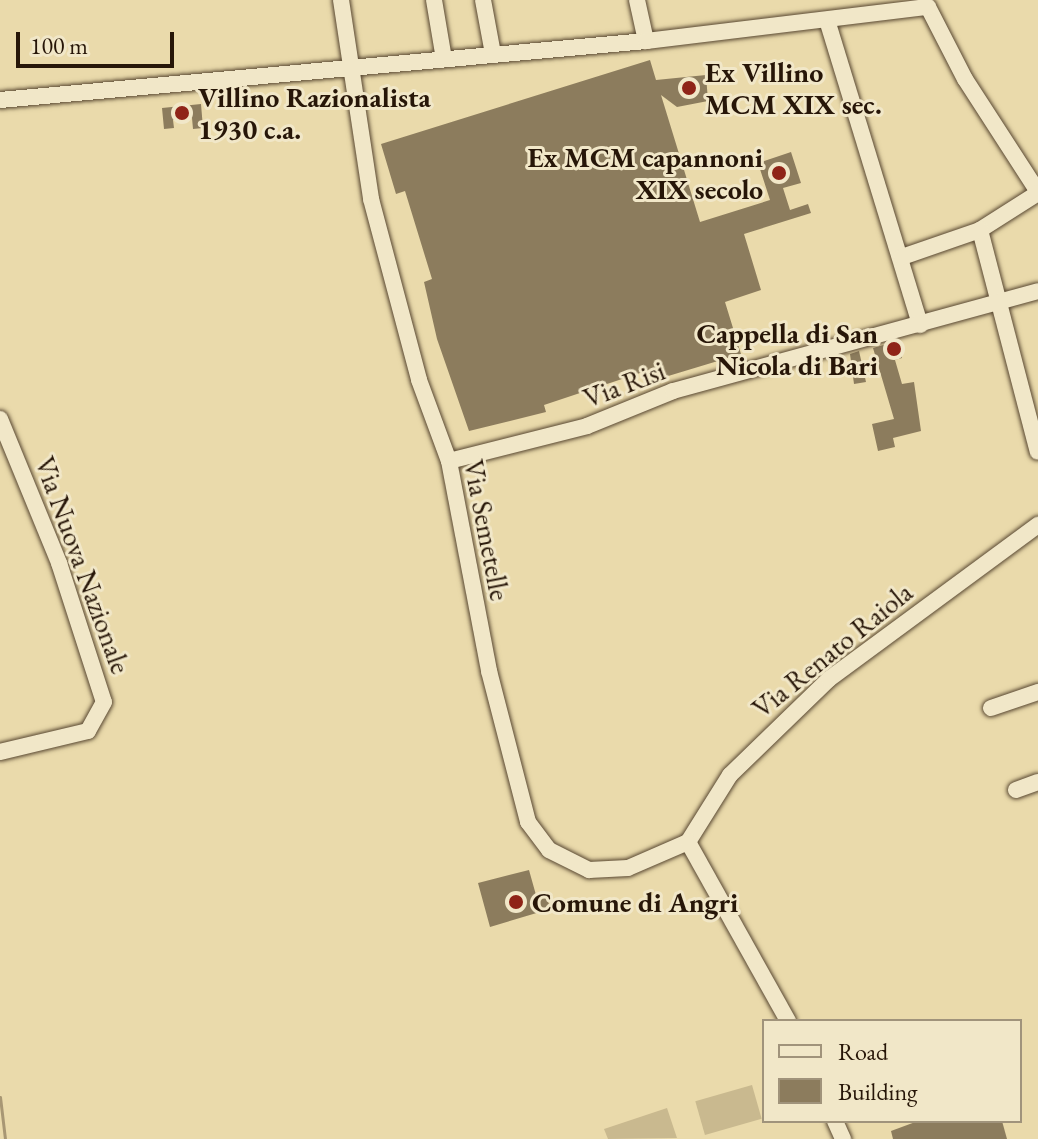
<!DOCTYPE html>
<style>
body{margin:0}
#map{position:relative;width:1038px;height:1139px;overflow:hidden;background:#eadaab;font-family:"EB Garamond",serif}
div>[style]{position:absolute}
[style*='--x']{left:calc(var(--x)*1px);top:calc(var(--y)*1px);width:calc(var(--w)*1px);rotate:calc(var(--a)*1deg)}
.green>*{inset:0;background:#c9b98f;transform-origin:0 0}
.stream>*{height:3px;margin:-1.5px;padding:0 1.5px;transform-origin:1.5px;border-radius:1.5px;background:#a89774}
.building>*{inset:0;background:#8c7c5d}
.roads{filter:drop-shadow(0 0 2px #584731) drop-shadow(0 0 2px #584731)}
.minor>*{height:16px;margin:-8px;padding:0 8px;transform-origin:8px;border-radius:8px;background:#f1e7c8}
.dots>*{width:22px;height:22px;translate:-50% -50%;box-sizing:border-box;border:4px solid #f1e7c8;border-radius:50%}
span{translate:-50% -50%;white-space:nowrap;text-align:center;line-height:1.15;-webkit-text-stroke:6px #f1e7c8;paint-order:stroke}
.poi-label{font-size:28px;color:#271608;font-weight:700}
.left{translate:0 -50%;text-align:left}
.right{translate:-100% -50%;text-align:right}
.street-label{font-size:28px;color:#271608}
.legend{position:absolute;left:762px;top:1019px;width:260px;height:104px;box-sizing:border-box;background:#f1e7c8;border:2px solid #a0937b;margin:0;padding:10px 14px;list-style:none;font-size:24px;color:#271608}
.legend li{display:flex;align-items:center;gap:16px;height:40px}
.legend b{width:40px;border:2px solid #a0937b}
.scale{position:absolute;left:16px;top:32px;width:158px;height:36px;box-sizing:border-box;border:4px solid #271608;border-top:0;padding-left:10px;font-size:24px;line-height:28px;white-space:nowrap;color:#271608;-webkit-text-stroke:6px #f1e7c8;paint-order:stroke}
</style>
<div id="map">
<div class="green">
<div style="left:752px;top:1085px;width:35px;height:59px;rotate:74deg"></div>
<div style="clip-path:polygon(667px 1108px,677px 1138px,608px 1139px,604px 1129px)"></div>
</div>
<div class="stream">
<div style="--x:0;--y:1097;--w:42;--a:83.2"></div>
</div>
<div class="building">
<div style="clip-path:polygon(650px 60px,656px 80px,706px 75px,708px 101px,677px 107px,661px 95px,700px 222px,770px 200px,758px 163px,791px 152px,801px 183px,783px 188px,790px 210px,808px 204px,811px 213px,744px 234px,761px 290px,725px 302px,741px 354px,655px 380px,652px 369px,544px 405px,546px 412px,469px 431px,437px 339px,424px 282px,432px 279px,405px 191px,396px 194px,381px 144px)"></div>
<div style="clip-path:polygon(201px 104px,203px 128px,193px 129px,192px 118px,173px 120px,174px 128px,164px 129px,162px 108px)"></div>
<div style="clip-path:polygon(897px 341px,902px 358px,895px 360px,902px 384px,914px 382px,921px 431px,893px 438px,895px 447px,878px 451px,872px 424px,894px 419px,873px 348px)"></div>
<div style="clip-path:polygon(859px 351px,866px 382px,854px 384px,850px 354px)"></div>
<div style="clip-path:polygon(529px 870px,536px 895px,546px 892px,550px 909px,490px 927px,478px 883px)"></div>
<div style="clip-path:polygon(918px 1121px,1002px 1121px,1007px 1139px,893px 1139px,891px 1131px)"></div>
</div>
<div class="roads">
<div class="minor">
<div style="--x:341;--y:0;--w:201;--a:81.4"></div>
<div style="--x:371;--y:199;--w:187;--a:75.1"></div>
<div style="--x:419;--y:380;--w:86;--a:69.7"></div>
<div style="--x:449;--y:461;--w:214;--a:79.2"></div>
<div style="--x:489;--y:671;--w:156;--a:75.5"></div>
<div style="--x:528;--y:822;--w:35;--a:53"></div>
<div style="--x:549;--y:850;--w:45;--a:26.6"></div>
<div style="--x:589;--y:870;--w:39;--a:-3"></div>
<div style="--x:628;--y:868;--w:65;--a:-23.4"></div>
<div style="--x:434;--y:0;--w:60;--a:80.4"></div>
<div style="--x:483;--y:0;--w:55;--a:79.5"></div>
<div style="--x:637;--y:0;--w:42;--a:77.6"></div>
<div style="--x:928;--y:7;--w:81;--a:62.8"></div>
<div style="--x:965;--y:79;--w:135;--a:57.1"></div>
<div style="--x:827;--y:20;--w:319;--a:73"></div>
<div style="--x:0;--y:100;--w:649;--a:-5.22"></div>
<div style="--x:646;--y:41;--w:284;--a:-6.9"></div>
<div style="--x:1038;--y:193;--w:69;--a:147.5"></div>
<div style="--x:980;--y:230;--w:229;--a:75.4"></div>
<div style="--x:902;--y:257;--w:83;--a:-19.1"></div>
<div style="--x:0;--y:419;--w:156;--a:67.7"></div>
<div style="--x:59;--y:563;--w:146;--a:72.1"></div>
<div style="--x:104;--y:702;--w:33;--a:119"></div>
<div style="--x:88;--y:731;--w:90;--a:166.6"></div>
<div style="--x:449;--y:461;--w:142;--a:-14.2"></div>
<div style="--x:587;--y:426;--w:93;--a:-22.1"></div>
<div style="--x:673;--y:391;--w:378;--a:-15.3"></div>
<div style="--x:991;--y:708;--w:50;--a:-18.8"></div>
<div style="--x:1016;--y:790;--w:23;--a:-20"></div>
<div style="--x:688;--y:842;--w:79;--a:-57.9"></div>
<div style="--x:730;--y:775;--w:138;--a:-44.1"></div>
<div style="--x:829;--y:679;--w:260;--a:-36.4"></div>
<div style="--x:688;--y:842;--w:205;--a:60.8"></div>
<div style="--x:835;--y:1121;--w:20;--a:66"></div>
</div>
</div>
<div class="dots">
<div style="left:689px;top:88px;background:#8f2418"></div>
<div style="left:182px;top:113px;background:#8f2418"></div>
<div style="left:779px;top:173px;background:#8f2418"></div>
<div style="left:894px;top:349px;background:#8f2418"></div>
<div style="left:516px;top:902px;background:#8f2418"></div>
</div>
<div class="poi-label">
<span class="left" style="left:705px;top:88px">Ex Villino<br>MCM XIX sec.</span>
<span class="left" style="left:198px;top:113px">Villino Razionalista<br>1930 c.a.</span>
<span class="right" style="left:763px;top:173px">Ex MCM capannoni<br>XIX secolo</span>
<span class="right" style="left:878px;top:349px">Cappella di San<br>Nicola di Bari</span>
<span class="left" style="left:532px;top:902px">Comune di Angri</span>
</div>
<div class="street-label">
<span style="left:624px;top:384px;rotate:-21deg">Via Risi</span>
<span style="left:487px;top:530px;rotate:79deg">Via Semetelle</span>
<span style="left:83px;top:565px;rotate:70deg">Via Nuova Nazionale</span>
<span style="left:832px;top:650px;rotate:-39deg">Via Renato Raiola</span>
</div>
<ul class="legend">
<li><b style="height:10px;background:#f1e7c8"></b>Road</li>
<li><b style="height:22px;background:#8c7c5d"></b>Building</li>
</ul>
<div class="scale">100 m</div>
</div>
